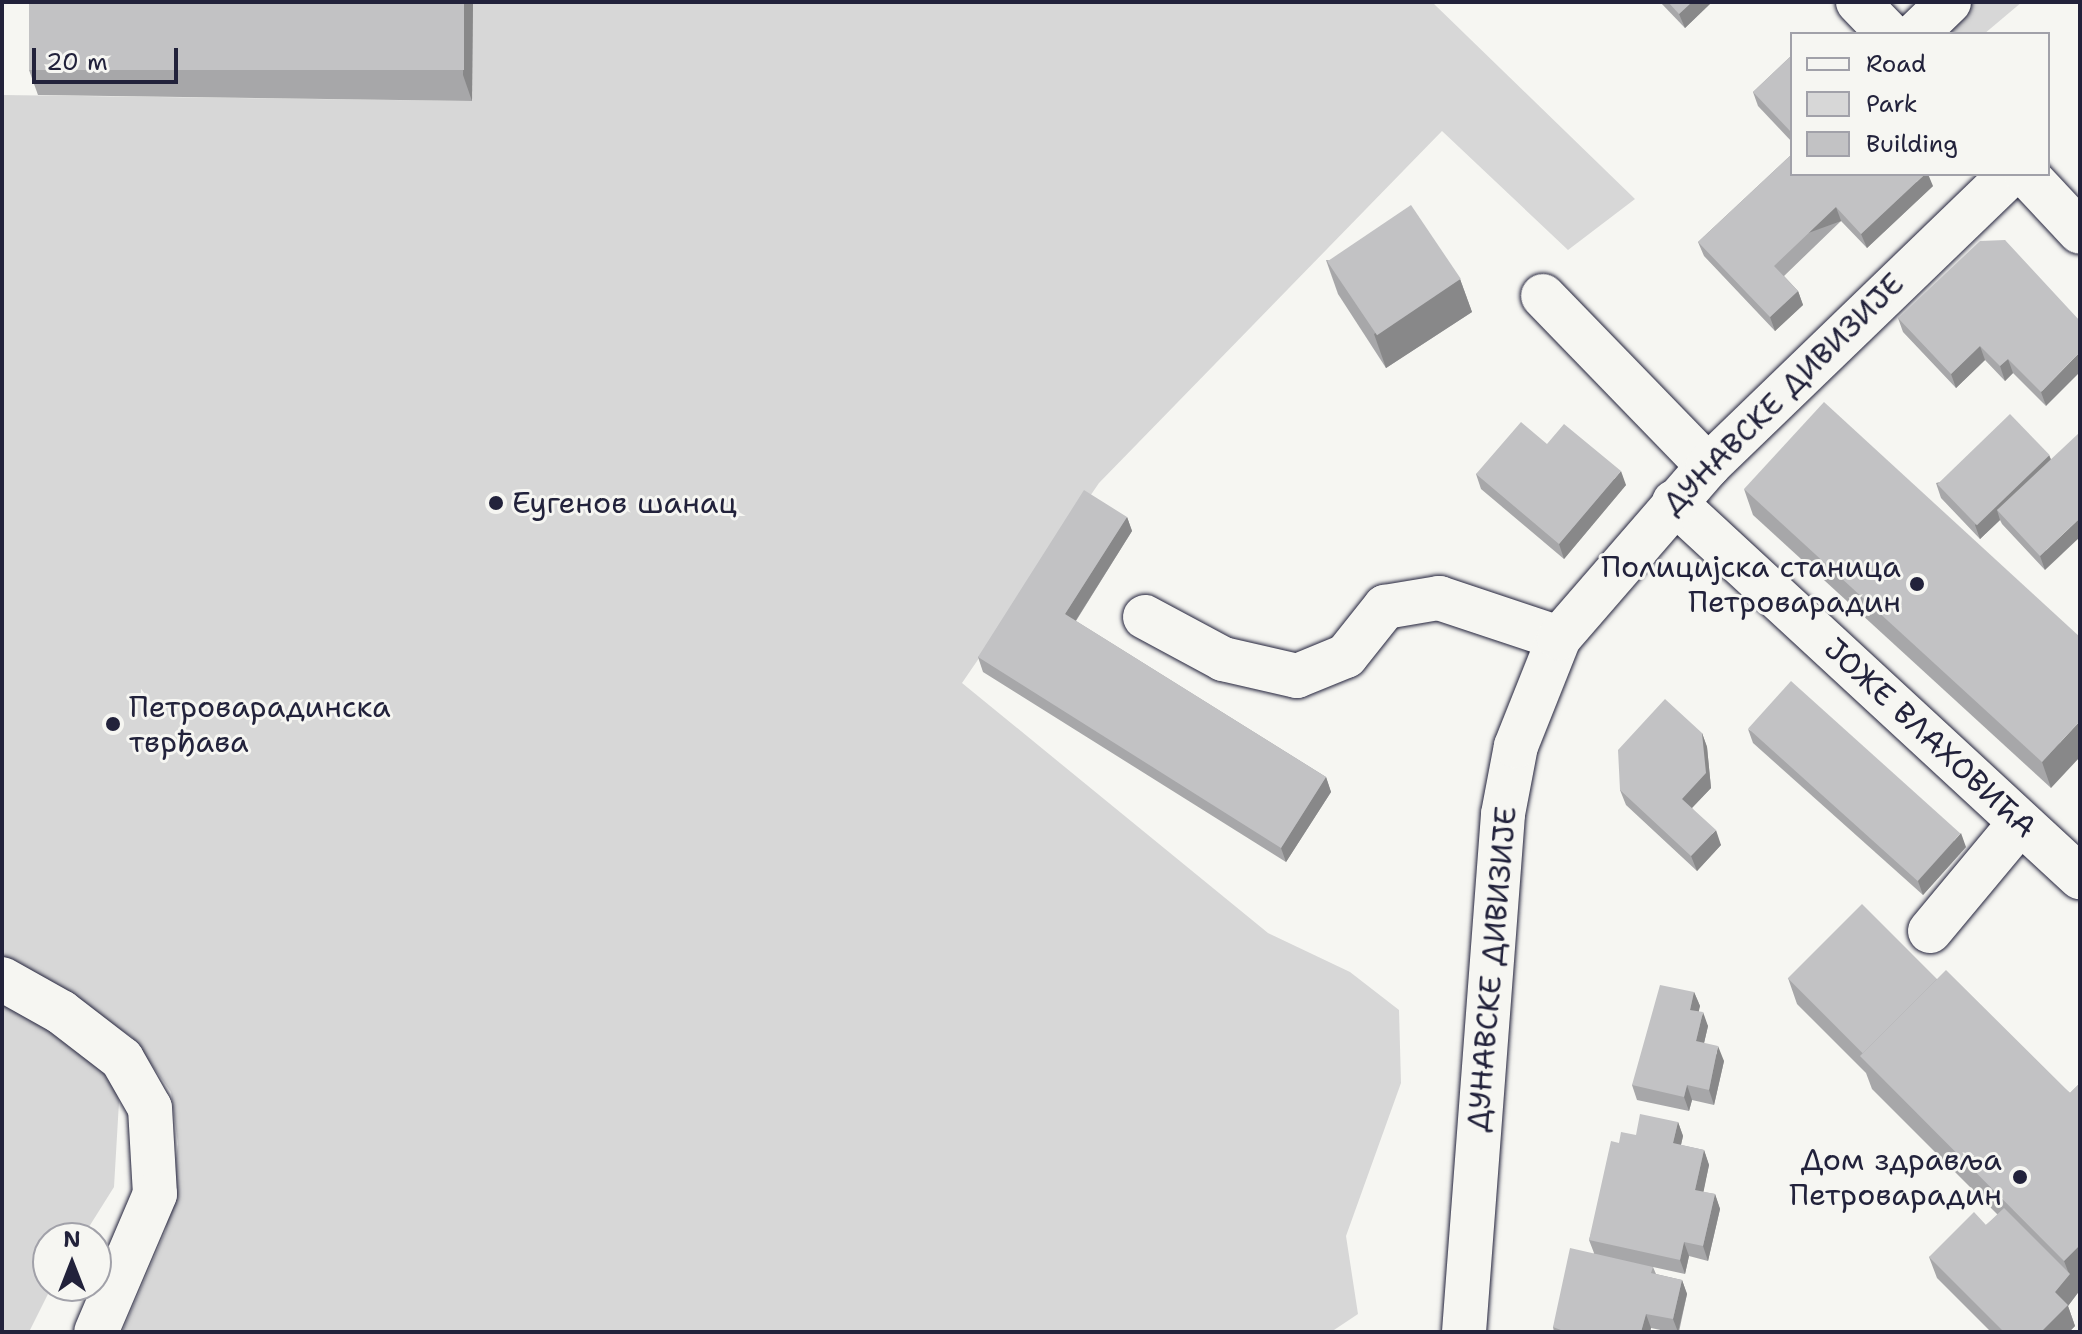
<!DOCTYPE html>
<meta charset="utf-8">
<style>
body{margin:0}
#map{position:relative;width:2082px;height:1334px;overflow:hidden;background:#f6f6f2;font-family:"Shantell Sans",sans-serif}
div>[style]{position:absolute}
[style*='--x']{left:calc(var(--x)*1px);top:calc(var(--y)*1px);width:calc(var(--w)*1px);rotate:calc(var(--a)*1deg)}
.green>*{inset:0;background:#d7d7d7}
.roads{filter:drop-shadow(0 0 2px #22223b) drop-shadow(0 0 2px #22223b)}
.minor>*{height:44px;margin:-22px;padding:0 22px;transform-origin:22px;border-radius:22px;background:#f6f6f2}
.major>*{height:44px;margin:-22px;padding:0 22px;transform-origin:22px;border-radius:22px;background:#f6f6f2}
.wall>*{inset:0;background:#a7a7a9}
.shaded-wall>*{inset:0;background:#888889;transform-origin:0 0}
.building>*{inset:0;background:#c2c2c4;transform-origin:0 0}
.dots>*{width:22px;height:22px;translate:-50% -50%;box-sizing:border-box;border:4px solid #f6f6f2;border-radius:50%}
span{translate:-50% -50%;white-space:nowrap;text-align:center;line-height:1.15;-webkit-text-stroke:6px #f6f6f2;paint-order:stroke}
.street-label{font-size:30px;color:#22223b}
.poi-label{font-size:30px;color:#22223b}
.left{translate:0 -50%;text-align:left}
.right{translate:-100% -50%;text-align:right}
.frame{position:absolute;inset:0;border:4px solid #22223b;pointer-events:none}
.legend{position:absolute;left:1790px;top:32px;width:260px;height:144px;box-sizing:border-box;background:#f6f6f2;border:2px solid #a1a1a9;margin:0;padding:10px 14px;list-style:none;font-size:24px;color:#22223b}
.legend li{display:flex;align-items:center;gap:16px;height:40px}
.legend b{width:40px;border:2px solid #a1a1a9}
.north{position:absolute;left:32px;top:1222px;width:80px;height:80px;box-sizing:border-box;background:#f6f6f2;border:2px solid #a1a1a9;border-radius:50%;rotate:0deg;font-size:22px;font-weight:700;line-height:32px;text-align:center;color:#22223b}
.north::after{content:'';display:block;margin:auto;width:28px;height:36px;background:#22223b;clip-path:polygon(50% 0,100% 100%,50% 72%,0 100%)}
.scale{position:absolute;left:32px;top:48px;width:146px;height:36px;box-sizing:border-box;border:4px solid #22223b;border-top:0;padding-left:10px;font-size:24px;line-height:28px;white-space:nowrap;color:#22223b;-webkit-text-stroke:6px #f6f6f2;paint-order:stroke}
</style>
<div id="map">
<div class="green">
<div style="clip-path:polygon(473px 2px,1432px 2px,1635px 199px,1568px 250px,1442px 131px,1099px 483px,962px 683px,1268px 933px,1350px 972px,1399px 1010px,1401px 1083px,1346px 1236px,1358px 1314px,1331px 1332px,122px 1332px,166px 1230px,178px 1144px,171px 1092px,132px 1037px,2px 957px,2px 95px,472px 101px)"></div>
<div style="clip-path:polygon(1914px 2px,2022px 2px,1984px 34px,1942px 34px)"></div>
<div style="clip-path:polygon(2px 997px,53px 1024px,114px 1080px,119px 1102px,114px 1187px,82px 1238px,48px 1238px,52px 1286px,29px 1332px,2px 1332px)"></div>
</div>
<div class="roads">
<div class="minor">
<div style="--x:1916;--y:34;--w:46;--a:-44.1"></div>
<div style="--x:1543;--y:296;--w:237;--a:45.9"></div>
<div style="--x:1674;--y:502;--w:553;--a:42.73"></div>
<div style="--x:1145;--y:617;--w:89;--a:28.3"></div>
<div style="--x:1223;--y:659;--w:76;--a:12.9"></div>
<div style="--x:1297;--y:676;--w:53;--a:-22.2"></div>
<div style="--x:1346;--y:656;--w:63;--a:-51.5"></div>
<div style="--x:1385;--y:607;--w:55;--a:-9.5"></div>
<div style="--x:1439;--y:598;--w:126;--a:18.4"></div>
<div style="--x:1930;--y:931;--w:141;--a:-50.2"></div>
<div style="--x:2;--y:979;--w:68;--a:29.2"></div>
<div style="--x:61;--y:1012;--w:77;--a:37.6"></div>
<div style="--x:122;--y:1059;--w:56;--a:60.3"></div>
<div style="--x:150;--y:1108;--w:86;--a:86.7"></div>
<div style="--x:155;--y:1194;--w:150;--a:113.1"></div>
<div style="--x:1464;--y:1332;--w:519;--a:-85.69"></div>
<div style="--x:1503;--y:814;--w:69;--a:-79.2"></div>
<div style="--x:1516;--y:746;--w:116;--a:-68.3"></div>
<div style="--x:1559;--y:638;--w:228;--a:-49.1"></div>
<div style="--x:1708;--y:466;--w:420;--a:-44"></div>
</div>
<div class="major">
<div style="--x:1858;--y:2;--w:45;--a:45.9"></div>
<div style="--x:2026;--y:174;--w:79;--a:47"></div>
</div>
</div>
<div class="wall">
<div style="clip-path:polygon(29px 2px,473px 2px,472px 101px,38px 95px,29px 70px)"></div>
<div style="clip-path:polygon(1660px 2px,1712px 2px,1685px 28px)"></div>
<div style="clip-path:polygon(1792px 55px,1792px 142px,1758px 106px,1753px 92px)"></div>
<div style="clip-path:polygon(1792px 154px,1933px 186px,1867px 248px,1841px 221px,1784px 276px,1798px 291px,1803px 305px,1775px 331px,1704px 256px,1698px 242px)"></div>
<div style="clip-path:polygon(2005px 240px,2046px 406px,2013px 373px,2005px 381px,1985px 360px,1956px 388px,1903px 332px,1898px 318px)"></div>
<div style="clip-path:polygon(1326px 260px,1460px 279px,1472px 312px,1386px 368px,1338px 294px)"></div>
<div style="clip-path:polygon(1547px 444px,1626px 485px,1564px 559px,1481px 489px,1476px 474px)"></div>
<div style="clip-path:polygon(2049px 455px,2051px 459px,2045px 570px,2002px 524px,2000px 520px,1980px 539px,1941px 498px,1936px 483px)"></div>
<div style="clip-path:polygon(1744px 489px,2080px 637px,2051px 788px,1753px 515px)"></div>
<div style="clip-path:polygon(1127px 517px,1132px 531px,1076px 621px,1326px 777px,1331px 792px,1286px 862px,983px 672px,978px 657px)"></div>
<div style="clip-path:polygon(1748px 729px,1966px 847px,1923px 895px,1753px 743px)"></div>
<div style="clip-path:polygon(1702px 733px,1707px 747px,1711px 788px,1692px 808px,1721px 845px,1697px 871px,1626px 805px,1620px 790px)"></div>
<div style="clip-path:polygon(1788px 978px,1937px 979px,2070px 1093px,2080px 1083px,2080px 1290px,2068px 1306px,2075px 1326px,2069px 1332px,1991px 1332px,1937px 1278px,1929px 1257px,1986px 1225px,1998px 1215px,1872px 1089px,1866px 1073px,1797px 1004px)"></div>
<div style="clip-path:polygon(1694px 992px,1700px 1006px,1698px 1011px,1708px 1026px,1704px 1043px,1724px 1061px,1714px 1105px,1692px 1100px,1689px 1111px,1637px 1100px,1632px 1085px)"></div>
<div style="clip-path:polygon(1678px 1122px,1683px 1136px,1681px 1145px,1704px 1150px,1709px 1165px,1703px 1192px,1715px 1194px,1720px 1209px,1708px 1261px,1689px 1256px,1685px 1274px,1653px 1267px,1656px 1274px,1682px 1280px,1687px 1294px,1679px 1332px,1670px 1332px,1651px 1328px,1650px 1332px,1554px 1332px,1553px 1327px,1594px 1253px,1589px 1240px,1619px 1143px,1636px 1135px)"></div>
</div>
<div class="shaded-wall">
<div style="clip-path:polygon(464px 2px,473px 2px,472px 101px,463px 75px)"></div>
<div style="clip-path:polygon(1692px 2px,1712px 2px,1685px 28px,1679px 14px)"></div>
<div style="clip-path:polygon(1925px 174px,1928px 174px,1933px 186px,1867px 248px,1861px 234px)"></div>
<div style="left:1836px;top:207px;width:15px;height:86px;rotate:70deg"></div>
<div style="clip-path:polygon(1460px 279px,1472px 312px,1386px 368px,1374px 334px)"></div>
<div style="clip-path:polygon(1798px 291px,1803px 305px,1775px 331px,1770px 317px)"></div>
<div style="clip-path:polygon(1980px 346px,1985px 360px,1956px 388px,1951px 374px)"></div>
<div style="clip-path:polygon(2080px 352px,2080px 372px,2046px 406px,2041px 392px)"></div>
<div style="clip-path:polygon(2008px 359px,2013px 373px,2005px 381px,2000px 366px)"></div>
<div style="clip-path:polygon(2049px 455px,2054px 469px,1997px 510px,2000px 520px,1980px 539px,1975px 525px)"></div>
<div style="clip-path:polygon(1621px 471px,1626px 485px,1564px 559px,1559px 544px)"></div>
<div style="clip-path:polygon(1127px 517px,1132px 531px,1071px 628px,1065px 614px)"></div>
<div style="clip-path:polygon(2080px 518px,2080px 537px,2045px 570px,2040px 556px)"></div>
<div style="clip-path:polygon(2080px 721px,2080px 757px,2051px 788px,2042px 762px)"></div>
<div style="clip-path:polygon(1702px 733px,1707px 747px,1711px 788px,1687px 813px,1682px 799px)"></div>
<div style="clip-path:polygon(1326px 777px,1331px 792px,1286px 862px,1281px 848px)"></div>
<div style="clip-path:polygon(1716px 830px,1721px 845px,1697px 871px,1691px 856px)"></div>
<div style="clip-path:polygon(1961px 833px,1966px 847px,1923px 895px,1918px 881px)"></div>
<div style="clip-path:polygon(1694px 992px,1700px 1006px,1696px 1024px,1690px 1010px)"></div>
<div style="clip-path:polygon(1703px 1012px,1708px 1026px,1701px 1056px,1696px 1041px)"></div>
<div style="clip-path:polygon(1718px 1046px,1724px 1061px,1714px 1105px,1709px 1090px)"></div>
<div style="clip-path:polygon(1687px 1085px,1692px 1100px,1689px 1111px,1684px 1097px)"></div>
<div style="clip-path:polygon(1678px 1122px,1683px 1136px,1678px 1157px,1673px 1143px)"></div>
<div style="clip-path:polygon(1704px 1150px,1709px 1165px,1701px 1204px,1695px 1190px)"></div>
<div style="clip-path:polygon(1715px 1194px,1720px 1209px,1708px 1261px,1703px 1246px)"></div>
<div style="clip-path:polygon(1684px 1242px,1689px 1256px,1685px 1274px,1680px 1260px)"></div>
<div style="clip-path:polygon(2080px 1245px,2080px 1290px,2068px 1306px,2075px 1326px,2069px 1332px,2041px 1332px,2055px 1292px,2069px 1274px,2064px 1261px)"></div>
<div style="clip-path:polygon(1682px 1280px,1687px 1294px,1678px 1332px,1673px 1319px)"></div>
<div style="clip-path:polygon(1646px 1314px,1651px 1328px,1650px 1332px,1641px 1332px)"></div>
</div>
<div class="building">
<div style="left:29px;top:2px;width:435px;height:68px"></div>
<div style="clip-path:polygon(1668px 2px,1692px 2px,1679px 14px)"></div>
<div style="clip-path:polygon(1792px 55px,1792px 133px,1753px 92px)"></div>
<div style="clip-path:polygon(1792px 154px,1792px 174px,1925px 174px,1861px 234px,1836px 207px,1774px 266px,1798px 291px,1770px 317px,1698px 242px)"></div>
<div style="left:1411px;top:205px;width:89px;height:101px;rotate:56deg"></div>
<div style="clip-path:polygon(2005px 240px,2080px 321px,2080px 352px,2041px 392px,2008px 359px,2000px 366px,1980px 346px,1951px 374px,1898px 318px,1980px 241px)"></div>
<div style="clip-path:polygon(1824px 402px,2080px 637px,2080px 721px,2042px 762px,1744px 489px)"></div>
<div style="left:2010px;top:414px;width:57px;height:101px;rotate:46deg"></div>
<div style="clip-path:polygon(1521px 422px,1547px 444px,1564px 424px,1621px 471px,1559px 544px,1476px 474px)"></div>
<div style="clip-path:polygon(2080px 432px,2080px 518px,2040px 556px,1997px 510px)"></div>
<div style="clip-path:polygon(1084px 490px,1127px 517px,1065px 614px,1326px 777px,1281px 848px,978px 657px)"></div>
<div style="left:1791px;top:681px;width:228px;height:64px;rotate:42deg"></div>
<div style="clip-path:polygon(1665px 699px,1702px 733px,1706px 773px,1682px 799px,1716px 830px,1691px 856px,1620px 790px,1618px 750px)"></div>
<div style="left:1862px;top:904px;width:106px;height:105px;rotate:45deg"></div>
<div style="clip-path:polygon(1946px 970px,2070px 1093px,2080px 1083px,2080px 1245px,2064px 1261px,1860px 1056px)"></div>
<div style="clip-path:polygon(1660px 985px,1694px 992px,1690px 1010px,1703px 1012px,1696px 1041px,1718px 1046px,1709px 1090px,1687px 1085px,1684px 1097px,1632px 1085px)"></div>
<div style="clip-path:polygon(1640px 1114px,1678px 1122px,1673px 1143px,1704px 1150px,1695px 1190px,1715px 1194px,1703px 1246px,1684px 1242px,1680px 1260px,1589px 1240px,1611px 1141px,1619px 1143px,1621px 1132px,1636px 1135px)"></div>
<div style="clip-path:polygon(2004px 1208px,2070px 1274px,2055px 1292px,2068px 1305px,2041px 1332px,2004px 1332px,1929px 1257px,1974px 1212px,1986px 1225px)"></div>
<div style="clip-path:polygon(1570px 1248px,1653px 1267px,1651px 1273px,1682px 1280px,1673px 1319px,1646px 1314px,1641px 1332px,1566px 1332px,1553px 1327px)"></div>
</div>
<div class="dots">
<div style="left:496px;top:503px;background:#22223b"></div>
<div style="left:1917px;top:584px;background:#22223b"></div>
<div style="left:113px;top:724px;background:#22223b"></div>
<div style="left:2020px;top:1177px;background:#22223b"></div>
</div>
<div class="street-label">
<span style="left:1783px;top:394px;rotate:-45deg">ДУНАВСКЕ ДИВИЗИЈЕ</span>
<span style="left:1930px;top:738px;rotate:43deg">ЈОЖЕ ВЛАХОВИЋА</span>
<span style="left:1492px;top:969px;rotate:-85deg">ДУНАВСКЕ ДИВИЗИЈЕ</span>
</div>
<div class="poi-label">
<span class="left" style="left:512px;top:503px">Еугенов шанац</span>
<span class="right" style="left:1901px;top:584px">Полицијска станица<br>Петроварадин</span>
<span class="left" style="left:129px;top:724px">Петроварадинска<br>тврђава</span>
<span class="right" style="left:2002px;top:1177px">Дом здравља<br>Петроварадин</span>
</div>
<div class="frame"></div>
<ul class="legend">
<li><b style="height:10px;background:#f6f6f2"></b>Road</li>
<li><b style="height:22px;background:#d7d7d7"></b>Park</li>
<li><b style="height:22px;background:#c2c2c4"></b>Building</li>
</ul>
<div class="north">N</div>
<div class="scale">20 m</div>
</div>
